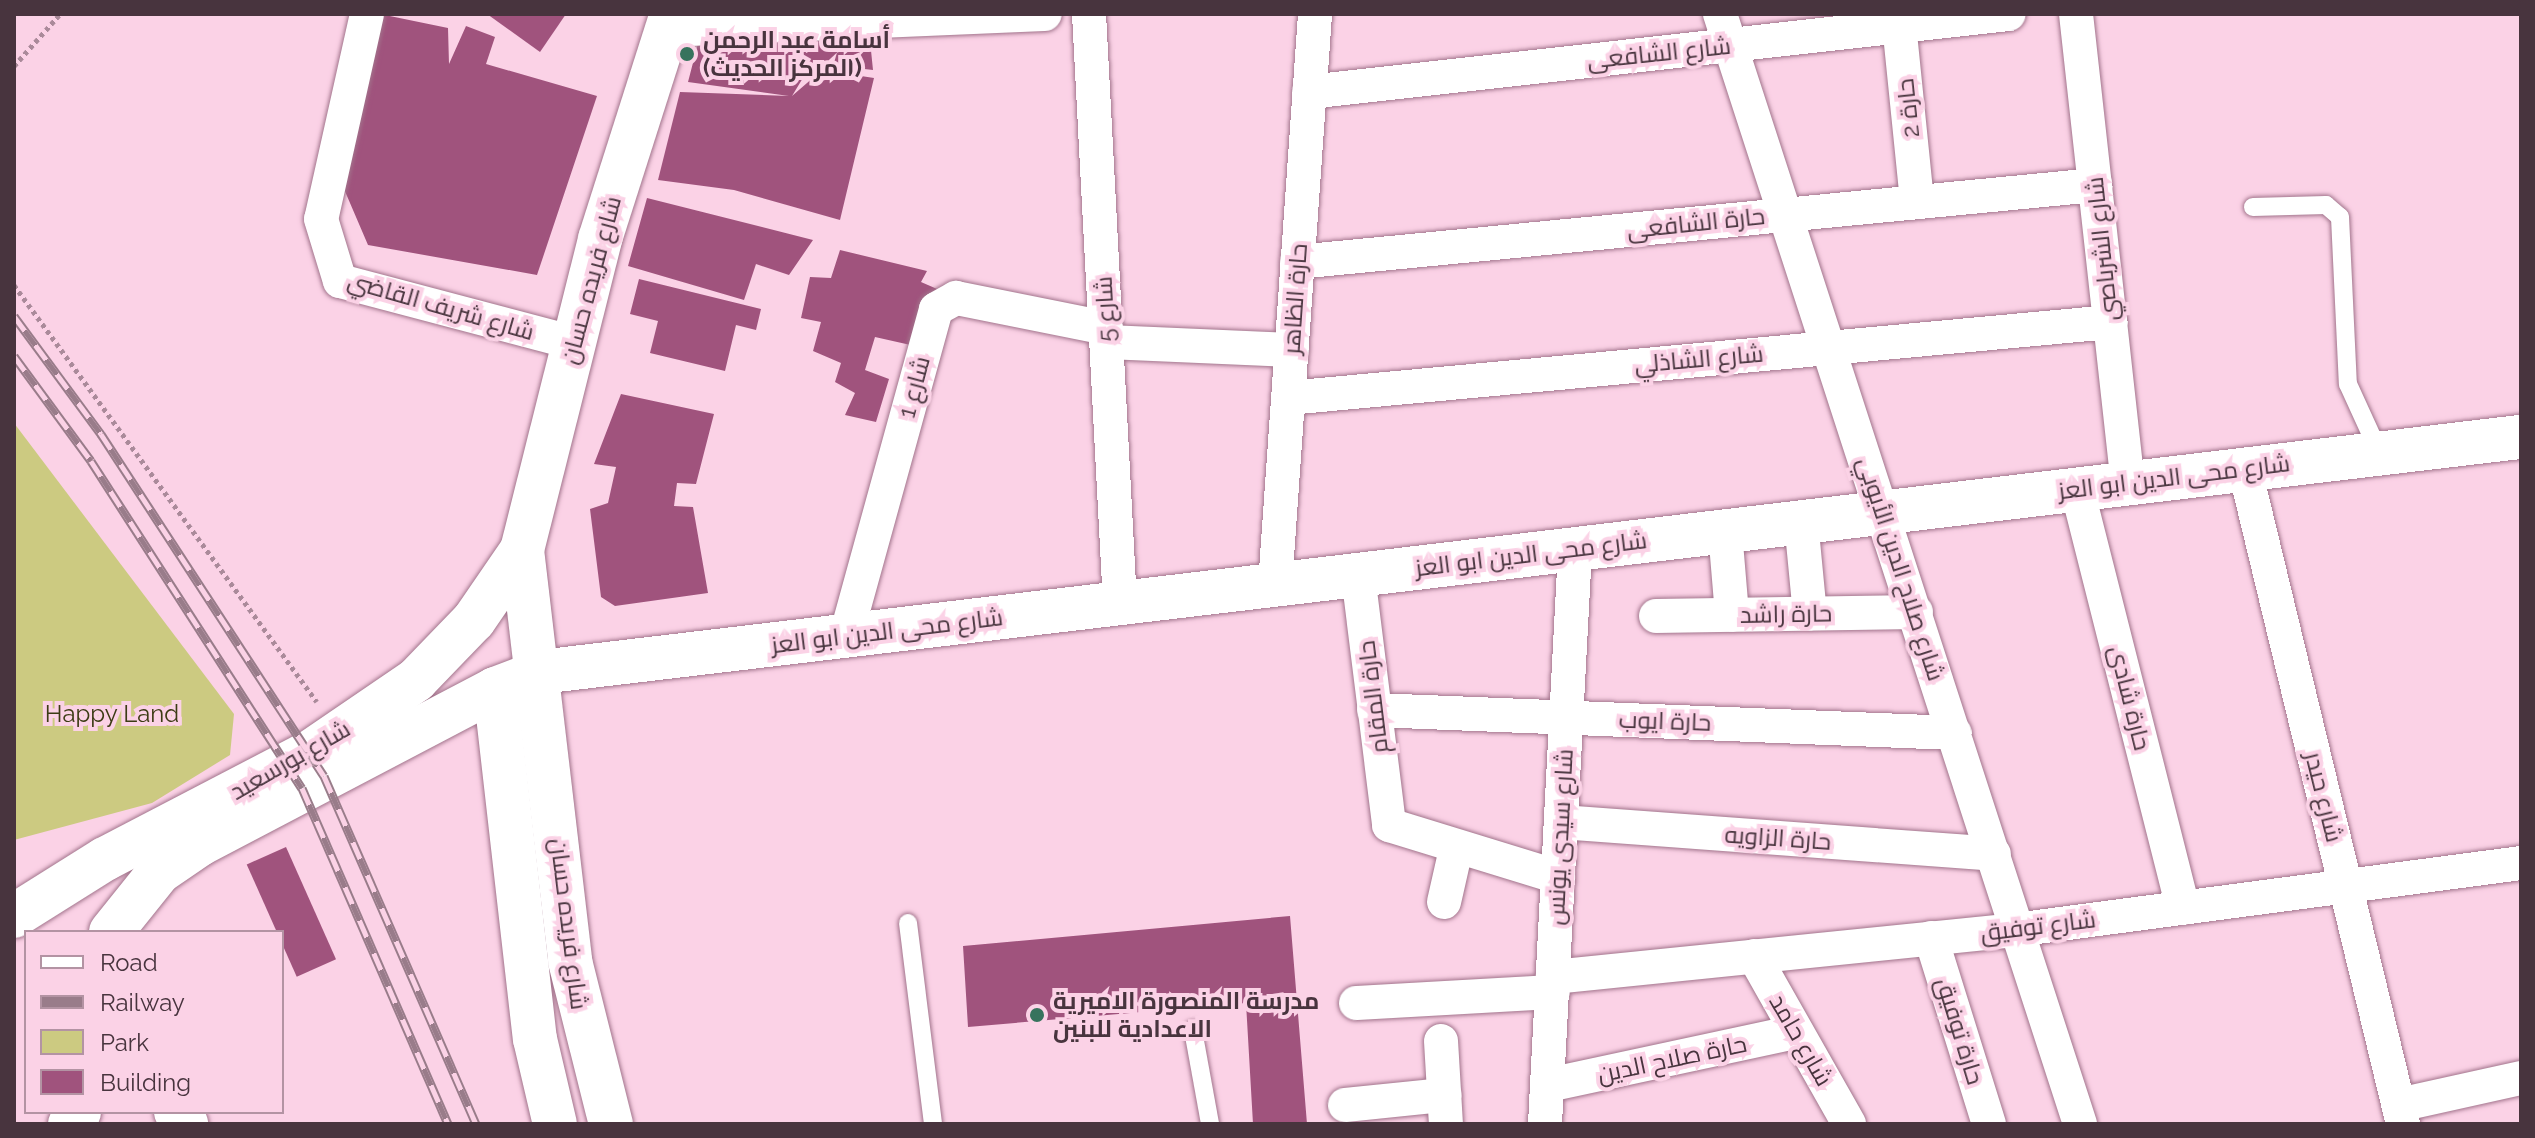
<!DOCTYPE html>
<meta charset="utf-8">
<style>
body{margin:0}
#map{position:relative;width:2535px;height:1138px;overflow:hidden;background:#fbd2e6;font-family:Raleway,Cairo,sans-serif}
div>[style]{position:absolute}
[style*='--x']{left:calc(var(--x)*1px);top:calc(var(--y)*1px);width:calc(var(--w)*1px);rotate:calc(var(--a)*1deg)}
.green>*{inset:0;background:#ccca81}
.building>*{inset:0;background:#a0537d;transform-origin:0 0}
.path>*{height:5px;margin-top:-2.5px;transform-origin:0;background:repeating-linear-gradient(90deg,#aa8a9a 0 4px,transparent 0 8px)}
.roads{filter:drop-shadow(0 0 2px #a2748c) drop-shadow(0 0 2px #a2748c)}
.service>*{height:18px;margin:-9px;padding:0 9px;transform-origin:9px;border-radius:9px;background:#fff}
.minor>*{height:34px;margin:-17px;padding:0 17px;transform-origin:17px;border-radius:17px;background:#fff}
.secondary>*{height:44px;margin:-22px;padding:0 22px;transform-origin:22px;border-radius:22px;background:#fff}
.rail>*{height:9px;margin-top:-4.5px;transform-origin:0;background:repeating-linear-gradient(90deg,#fbd2e6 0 18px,#997c8a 0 36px);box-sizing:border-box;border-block:2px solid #997c8a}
.dots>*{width:22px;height:22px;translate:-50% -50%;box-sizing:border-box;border:4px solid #fbd2e6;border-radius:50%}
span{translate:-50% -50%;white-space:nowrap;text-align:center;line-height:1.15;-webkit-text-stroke:8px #fbd2e6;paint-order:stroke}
.poi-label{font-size:24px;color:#48343e;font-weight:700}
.left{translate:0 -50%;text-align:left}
.street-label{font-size:24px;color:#48343e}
.park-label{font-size:24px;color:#3c3b14}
.frame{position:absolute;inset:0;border:16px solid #48343e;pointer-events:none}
.legend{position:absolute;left:24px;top:930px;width:260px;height:184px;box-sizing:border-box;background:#fbd2e6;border:2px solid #b393a3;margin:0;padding:10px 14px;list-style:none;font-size:24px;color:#48343e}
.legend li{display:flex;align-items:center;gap:16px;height:40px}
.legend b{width:40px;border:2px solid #b393a3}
</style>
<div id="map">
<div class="green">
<div style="clip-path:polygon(14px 423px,234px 714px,230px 755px,152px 803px,14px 840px)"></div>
</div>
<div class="building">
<div style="clip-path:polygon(380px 14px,448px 28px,449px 64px,466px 26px,495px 37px,486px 64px,597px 96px,537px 275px,368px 245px,341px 182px)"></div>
<div style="clip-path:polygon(487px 14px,566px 14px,540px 52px)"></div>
<div style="clip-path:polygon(868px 21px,873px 70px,812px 63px,792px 96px,822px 70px,874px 78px,840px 220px,734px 190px,658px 180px,680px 92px,789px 96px,688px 82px,702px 28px)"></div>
<div style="clip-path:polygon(647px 198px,813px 240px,789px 275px,756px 264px,744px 300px,628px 266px)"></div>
<div style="clip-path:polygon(840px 250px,927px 271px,921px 282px,944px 292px,915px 346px,875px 337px,865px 370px,889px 379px,876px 422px,845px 415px,855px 393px,835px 382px,841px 363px,813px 351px,821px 322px,801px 318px,810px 277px,831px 278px)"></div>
<div style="clip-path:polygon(639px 279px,761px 309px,756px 330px,736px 325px,725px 371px,650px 353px,658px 321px,630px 314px)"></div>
<div style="clip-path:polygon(621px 394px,714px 414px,696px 484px,677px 483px,674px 506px,693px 507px,708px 593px,615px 606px,601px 597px,590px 509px,608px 503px,616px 467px,594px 464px)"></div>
<div style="left:286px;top:847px;width:123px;height:43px;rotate:66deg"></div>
<div style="clip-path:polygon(1290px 916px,1307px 1124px,1253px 1124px,1246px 1003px,968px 1027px,963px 946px)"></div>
</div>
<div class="path">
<div style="--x:14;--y:66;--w:69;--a:-48.5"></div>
<div style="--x:14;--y:285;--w:515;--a:54"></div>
</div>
<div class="roads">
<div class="service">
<div style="--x:2253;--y:207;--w:73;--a:-1.6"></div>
<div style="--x:2326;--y:205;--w:18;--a:41"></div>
<div style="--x:2340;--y:217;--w:167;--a:87.3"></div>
<div style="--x:2348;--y:384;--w:75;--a:65.5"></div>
<div style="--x:908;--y:923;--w:203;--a:82.9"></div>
<div style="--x:1193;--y:1030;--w:96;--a:79.7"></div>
</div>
<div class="minor">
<div style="--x:367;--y:14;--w:210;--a:102.6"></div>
<div style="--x:321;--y:219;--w:65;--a:73"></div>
<div style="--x:340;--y:281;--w:242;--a:14.8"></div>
<div style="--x:1089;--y:14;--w:590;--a:86.99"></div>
<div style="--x:1720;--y:14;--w:1167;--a:72.03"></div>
<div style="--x:1898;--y:14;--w:189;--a:84.2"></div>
<div style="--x:2076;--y:14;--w:473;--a:83.7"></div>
<div style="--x:665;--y:30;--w:380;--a:-2.4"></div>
<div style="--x:1309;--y:92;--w:704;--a:-6.36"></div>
<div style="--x:1297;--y:262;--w:802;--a:-5.51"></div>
<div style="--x:1107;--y:342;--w:185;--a:2.5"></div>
<div style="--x:1288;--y:398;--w:826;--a:-5.28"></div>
<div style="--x:2245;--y:470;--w:673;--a:76.42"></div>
<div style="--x:2077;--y:489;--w:432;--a:75.8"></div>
<div style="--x:1801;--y:521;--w:93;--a:84.5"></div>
<div style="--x:1725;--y:531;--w:84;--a:85.2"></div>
<div style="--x:1358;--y:575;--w:252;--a:82.9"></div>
<div style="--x:1389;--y:825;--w:177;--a:17.1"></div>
<div style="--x:1275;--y:585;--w:572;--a:-85.99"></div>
<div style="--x:1656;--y:616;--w:260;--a:-0.9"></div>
<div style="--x:846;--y:636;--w:339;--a:-74.6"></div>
<div style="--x:936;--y:309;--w:23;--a:-29"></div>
<div style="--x:956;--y:298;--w:153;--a:11.3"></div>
<div style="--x:1374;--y:710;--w:581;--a:2.27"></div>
<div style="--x:1561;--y:822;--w:434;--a:4.2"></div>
<div style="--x:1444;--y:902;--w:54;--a:-77.2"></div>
<div style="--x:1931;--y:938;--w:195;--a:72.7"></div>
<div style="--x:1754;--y:956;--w:193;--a:60.5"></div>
<div style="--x:1553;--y:977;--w:464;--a:-5.8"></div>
<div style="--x:2015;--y:930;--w:510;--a:-7.54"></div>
<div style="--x:1356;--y:1003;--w:197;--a:-3.2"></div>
<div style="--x:1441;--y:1041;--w:83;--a:86.6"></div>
<div style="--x:1548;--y:1085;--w:253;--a:-12.1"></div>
<div style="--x:1345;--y:1105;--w:100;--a:-5.8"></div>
<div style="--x:2399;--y:1105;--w:125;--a:-12.5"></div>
<div style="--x:1545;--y:1124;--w:575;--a:-87.01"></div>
</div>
<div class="secondary">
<div style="--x:522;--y:550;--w:414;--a:83.3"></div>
<div style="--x:570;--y:961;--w:168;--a:75.9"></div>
<div style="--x:495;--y:689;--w:352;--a:83.5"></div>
<div style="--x:535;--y:1039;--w:87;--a:76.8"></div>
<div style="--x:14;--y:916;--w:107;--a:-32.1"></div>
<div style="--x:105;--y:859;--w:230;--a:-27.5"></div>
<div style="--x:309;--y:753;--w:130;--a:-34.3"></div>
<div style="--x:416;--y:680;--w:83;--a:-46"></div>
<div style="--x:474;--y:620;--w:85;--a:-55.6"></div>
<div style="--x:522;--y:550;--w:321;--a:-75.9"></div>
<div style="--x:600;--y:239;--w:236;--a:-72.3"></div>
<div style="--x:111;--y:932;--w:77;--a:-51.3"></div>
<div style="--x:159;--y:872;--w:50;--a:-34.3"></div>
<div style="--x:200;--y:844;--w:333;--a:-27.7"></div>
<div style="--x:495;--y:689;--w:48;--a:-20.7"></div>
<div style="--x:540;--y:672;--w:1995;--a:-6.77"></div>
<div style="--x:176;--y:1112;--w:16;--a:50"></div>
<div style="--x:70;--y:1124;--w:15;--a:-53"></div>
</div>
</div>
<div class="rail">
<div style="--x:14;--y:316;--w:147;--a:53.6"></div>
<div style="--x:101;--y:434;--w:408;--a:56.9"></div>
<div style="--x:324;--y:776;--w:380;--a:66.4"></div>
<div style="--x:14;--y:356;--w:130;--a:53.7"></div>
<div style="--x:91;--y:461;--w:389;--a:57.2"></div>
<div style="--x:302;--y:788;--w:366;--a:66.5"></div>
</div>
<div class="dots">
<div style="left:687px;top:54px;background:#37735d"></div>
<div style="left:1037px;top:1015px;background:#37735d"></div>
</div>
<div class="poi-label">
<span class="left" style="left:703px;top:54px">أسامة عبد الرحمن<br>(المركز الحديث)</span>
<span class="left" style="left:1053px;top:1015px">مدرسة المنصورة الاميرية<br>الاعدادية للبنين</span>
</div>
<div class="street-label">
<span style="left:1659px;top:53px;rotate:-6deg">شارع الشافعى</span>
<span style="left:1908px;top:108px;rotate:-96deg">حارة 2</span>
<span style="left:1696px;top:223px;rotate:-6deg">حارة الشافعى</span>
<span style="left:2102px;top:249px;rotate:-96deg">شارع الشرباصي</span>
<span style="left:591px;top:280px;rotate:-75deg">شارع فريده حسان</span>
<span style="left:1295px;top:299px;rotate:-86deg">حارة الظاهر</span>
<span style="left:441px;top:306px;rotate:16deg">شارع شريف القاضي</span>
<span style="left:1105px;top:309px;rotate:-93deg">شارع 5</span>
<span style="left:1699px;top:359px;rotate:-5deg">شارع الشاذلي</span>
<span style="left:914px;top:387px;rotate:-75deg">شارع 1</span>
<span style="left:2174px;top:477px;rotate:-7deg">شارع محى الدين ابو العز</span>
<span style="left:1531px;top:554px;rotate:-7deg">شارع محى الدين ابو العز</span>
<span style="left:1901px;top:569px;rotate:72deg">شارع صلاح الدين الأيوبي</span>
<span style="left:1786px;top:614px;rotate:-1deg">حارة راشد</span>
<span style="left:887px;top:631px;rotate:-7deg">شارع محى الدين ابو العز</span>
<span style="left:1373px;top:697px;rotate:-97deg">حارة المقام</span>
<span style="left:2130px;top:698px;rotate:76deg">حارة شادى</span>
<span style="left:1665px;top:721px;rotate:2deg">حارة ايوب</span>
<span style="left:290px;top:760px;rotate:-30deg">شارع بورسعيد</span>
<span style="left:2324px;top:797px;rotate:76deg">شارع حيدر</span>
<span style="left:1560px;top:837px;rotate:-87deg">شارع سيدى يونس</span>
<span style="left:1778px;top:838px;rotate:4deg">حارة الزاويه</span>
<span style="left:569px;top:924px;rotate:83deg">شارع فريده حسان</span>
<span style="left:2038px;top:926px;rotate:-7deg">شارع توفيق</span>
<span style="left:1960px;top:1031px;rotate:73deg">حارة توفيق</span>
<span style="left:1801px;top:1040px;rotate:60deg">شارع حامد</span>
<span style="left:1672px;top:1059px;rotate:-12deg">حارة صلاح الدين</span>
</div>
<div class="park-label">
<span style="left:112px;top:714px">Happy Land</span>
</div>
<div class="frame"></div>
<ul class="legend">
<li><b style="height:10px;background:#fff"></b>Road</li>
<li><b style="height:10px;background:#997c8a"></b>Railway</li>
<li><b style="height:22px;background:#ccca81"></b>Park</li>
<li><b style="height:22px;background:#a0537d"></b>Building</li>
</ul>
</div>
